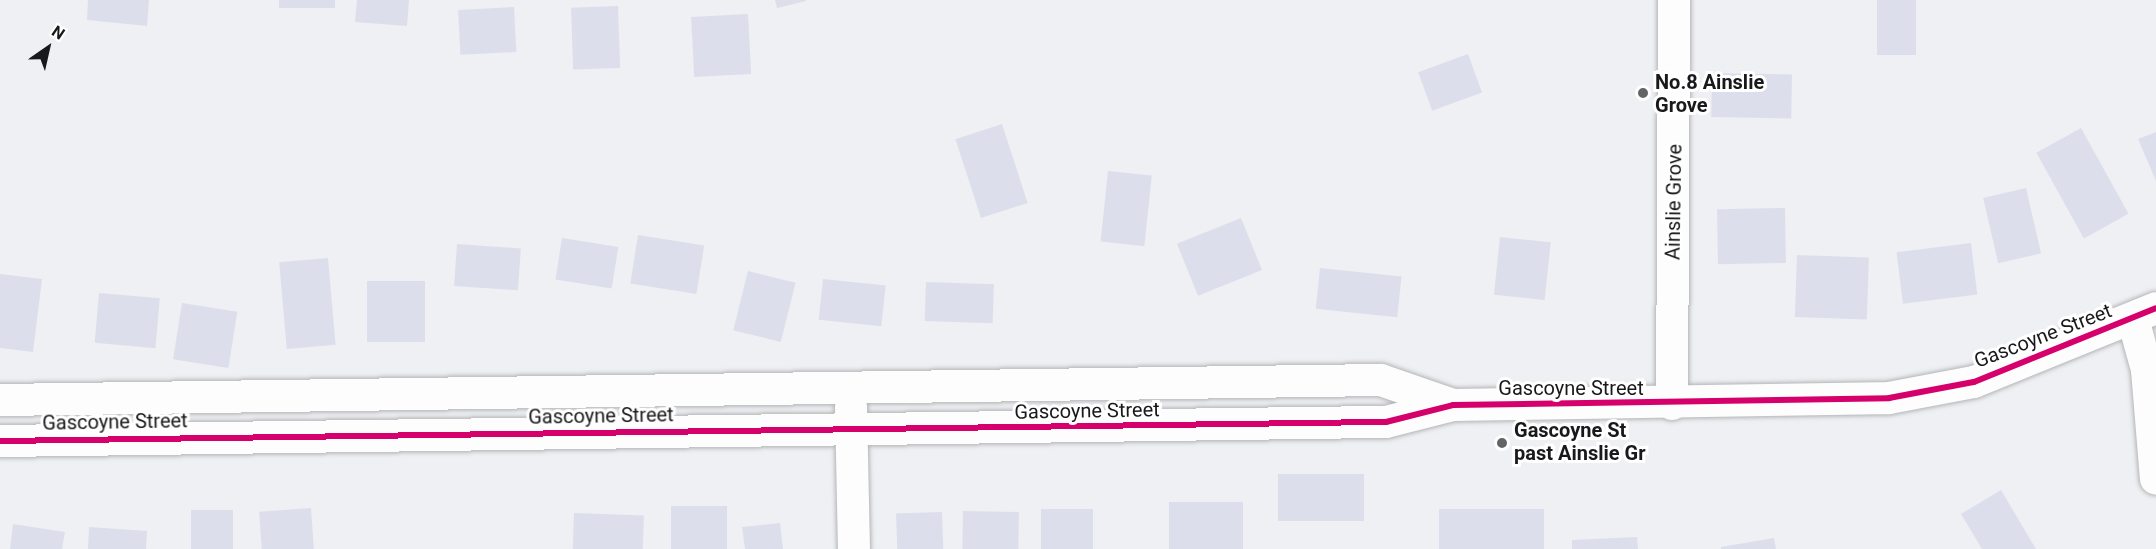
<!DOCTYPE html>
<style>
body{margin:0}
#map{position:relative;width:2156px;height:549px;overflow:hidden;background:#eff0f3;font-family:Roboto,sans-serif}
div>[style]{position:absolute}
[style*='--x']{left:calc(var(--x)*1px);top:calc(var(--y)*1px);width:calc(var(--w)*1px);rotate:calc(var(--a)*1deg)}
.building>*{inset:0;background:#dddeeb;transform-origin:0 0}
.roads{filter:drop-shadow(0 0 2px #b4b5b7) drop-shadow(0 0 2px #b4b5b7)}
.street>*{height:32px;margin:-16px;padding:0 16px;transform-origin:16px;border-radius:16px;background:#fdfdfd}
.cycleway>*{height:6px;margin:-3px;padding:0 3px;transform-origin:3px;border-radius:3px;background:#d6006c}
.dots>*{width:16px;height:16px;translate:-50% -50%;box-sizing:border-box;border:3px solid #fff;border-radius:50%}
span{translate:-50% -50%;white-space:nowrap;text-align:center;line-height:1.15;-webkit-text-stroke:6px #fff;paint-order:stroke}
.poi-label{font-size:20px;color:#19191b;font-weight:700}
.left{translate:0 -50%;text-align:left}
.street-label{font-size:20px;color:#19191b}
.north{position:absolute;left:18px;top:18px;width:60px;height:60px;-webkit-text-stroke:4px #fff;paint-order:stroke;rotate:34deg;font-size:16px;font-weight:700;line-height:24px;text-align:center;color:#19191b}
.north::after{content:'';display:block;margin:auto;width:21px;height:27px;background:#19191b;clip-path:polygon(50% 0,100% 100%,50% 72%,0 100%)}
</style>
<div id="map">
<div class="building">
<div style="clip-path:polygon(88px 0,149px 0,147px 26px,87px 20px)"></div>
<div style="left:279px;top:0;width:56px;height:8px"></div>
<div style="clip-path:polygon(357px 0,409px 0,407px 26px,355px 22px)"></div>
<div style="clip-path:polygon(775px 0,806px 0,806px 1px,777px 8px)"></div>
<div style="left:1877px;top:0;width:39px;height:55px"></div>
<div style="left:618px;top:6px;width:62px;height:47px;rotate:88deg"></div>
<div style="left:514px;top:7px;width:45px;height:56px;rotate:87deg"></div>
<div style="left:748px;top:14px;width:60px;height:57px;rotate:87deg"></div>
<div style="left:1468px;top:54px;width:41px;height:53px;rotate:70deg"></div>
<div style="left:1712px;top:73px;width:80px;height:44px;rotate:1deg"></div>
<div style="left:1002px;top:124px;width:83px;height:49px;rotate:72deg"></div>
<div style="left:2081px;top:128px;width:98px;height:51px;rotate:61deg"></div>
<div style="clip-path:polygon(2156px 132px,2156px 181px,2138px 139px)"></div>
<div style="left:1108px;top:171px;width:44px;height:71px;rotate:6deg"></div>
<div style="left:2026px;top:188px;width:67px;height:44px;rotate:77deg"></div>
<div style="left:1785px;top:208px;width:55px;height:68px;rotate:89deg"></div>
<div style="left:1241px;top:218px;width:56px;height:69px;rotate:68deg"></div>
<div style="left:638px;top:235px;width:67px;height:49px;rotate:9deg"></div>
<div style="left:1500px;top:237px;width:51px;height:58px;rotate:6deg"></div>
<div style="left:562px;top:238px;width:57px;height:42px;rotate:9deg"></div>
<div style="left:1971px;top:243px;width:52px;height:75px;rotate:83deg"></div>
<div style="left:457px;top:244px;width:64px;height:42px;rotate:4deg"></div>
<div style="left:1797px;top:255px;width:72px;height:62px;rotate:2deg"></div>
<div style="left:328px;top:258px;width:87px;height:49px;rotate:85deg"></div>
<div style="left:1320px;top:268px;width:82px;height:41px;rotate:6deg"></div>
<div style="left:748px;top:271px;width:49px;height:61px;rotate:14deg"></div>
<div style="clip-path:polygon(0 274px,42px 279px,33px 352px,0 348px)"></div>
<div style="left:823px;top:279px;width:63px;height:41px;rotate:6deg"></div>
<div style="left:367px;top:281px;width:58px;height:61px"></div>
<div style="left:926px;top:282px;width:68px;height:39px;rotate:2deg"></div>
<div style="left:99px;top:293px;width:61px;height:50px;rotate:5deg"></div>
<div style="left:182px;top:303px;width:56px;height:57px;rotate:9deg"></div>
<div style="left:1364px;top:474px;width:47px;height:86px;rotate:90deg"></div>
<div style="clip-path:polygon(2001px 490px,2036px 549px,1982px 549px,1961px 514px)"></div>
<div style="left:1169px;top:502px;width:74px;height:47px"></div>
<div style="left:671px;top:506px;width:56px;height:43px"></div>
<div style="left:311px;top:508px;width:41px;height:52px;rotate:86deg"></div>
<div style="left:1041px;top:509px;width:52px;height:40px"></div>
<div style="left:1544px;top:509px;width:40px;height:105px;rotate:90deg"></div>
<div style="left:191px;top:510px;width:42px;height:39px"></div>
<div style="left:963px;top:511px;width:56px;height:38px;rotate:1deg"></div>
<div style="left:942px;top:512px;width:37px;height:46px;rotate:88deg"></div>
<div style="left:574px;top:513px;width:70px;height:36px;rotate:2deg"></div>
<div style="clip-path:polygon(780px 523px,783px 549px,745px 549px,742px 527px)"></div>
<div style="clip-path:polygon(13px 524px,65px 532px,62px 549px,10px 549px)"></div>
<div style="clip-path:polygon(89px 527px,147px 531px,146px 549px,88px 549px)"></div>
<div style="clip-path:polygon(1637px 537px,1638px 549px,1572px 549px,1572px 540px)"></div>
<div style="clip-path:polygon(1774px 538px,1776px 549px,1721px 549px,1721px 547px)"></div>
</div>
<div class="roads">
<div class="street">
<div style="--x:2133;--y:319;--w:53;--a:74.6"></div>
<div style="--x:2147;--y:370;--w:109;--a:85.3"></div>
<div style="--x:0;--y:400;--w:1381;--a:-0.83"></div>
<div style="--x:1381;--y:380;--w:76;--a:19.1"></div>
<div style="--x:1672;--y:404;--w:404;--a:-89.7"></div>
<div style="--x:851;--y:407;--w:142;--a:88.8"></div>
<div style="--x:0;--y:441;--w:1386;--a:-0.79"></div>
<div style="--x:1386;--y:422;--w:69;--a:-14.2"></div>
<div style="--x:1453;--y:405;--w:436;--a:-0.9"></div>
<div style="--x:1889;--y:398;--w:86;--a:-10.7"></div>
<div style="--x:1974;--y:382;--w:196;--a:-22.1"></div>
</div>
</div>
<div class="cycleway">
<div style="--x:0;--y:441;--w:1386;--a:-0.79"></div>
<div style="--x:1386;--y:422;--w:69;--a:-14.2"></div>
<div style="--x:1453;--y:405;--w:436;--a:-0.9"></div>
<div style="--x:1889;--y:398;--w:86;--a:-10.7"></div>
<div style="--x:1974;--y:382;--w:196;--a:-22.1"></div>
</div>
<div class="dots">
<div style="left:1643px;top:93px;background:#646467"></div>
<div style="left:1502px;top:443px;background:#646467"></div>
</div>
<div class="poi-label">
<span class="left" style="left:1655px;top:94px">No.8 Ainslie<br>Grove</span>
<span class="left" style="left:1514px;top:442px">Gascoyne St<br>past Ainslie Gr</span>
</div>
<div class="street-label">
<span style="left:1674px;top:202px;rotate:-89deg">Ainslie Grove</span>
<span style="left:2043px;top:336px;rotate:-21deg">Gascoyne Street</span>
<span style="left:1571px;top:388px">Gascoyne Street</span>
<span style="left:1087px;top:411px;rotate:-1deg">Gascoyne Street</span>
<span style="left:601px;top:416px;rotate:-1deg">Gascoyne Street</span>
<span style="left:115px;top:422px;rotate:-1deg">Gascoyne Street</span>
</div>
<div class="north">N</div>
</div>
